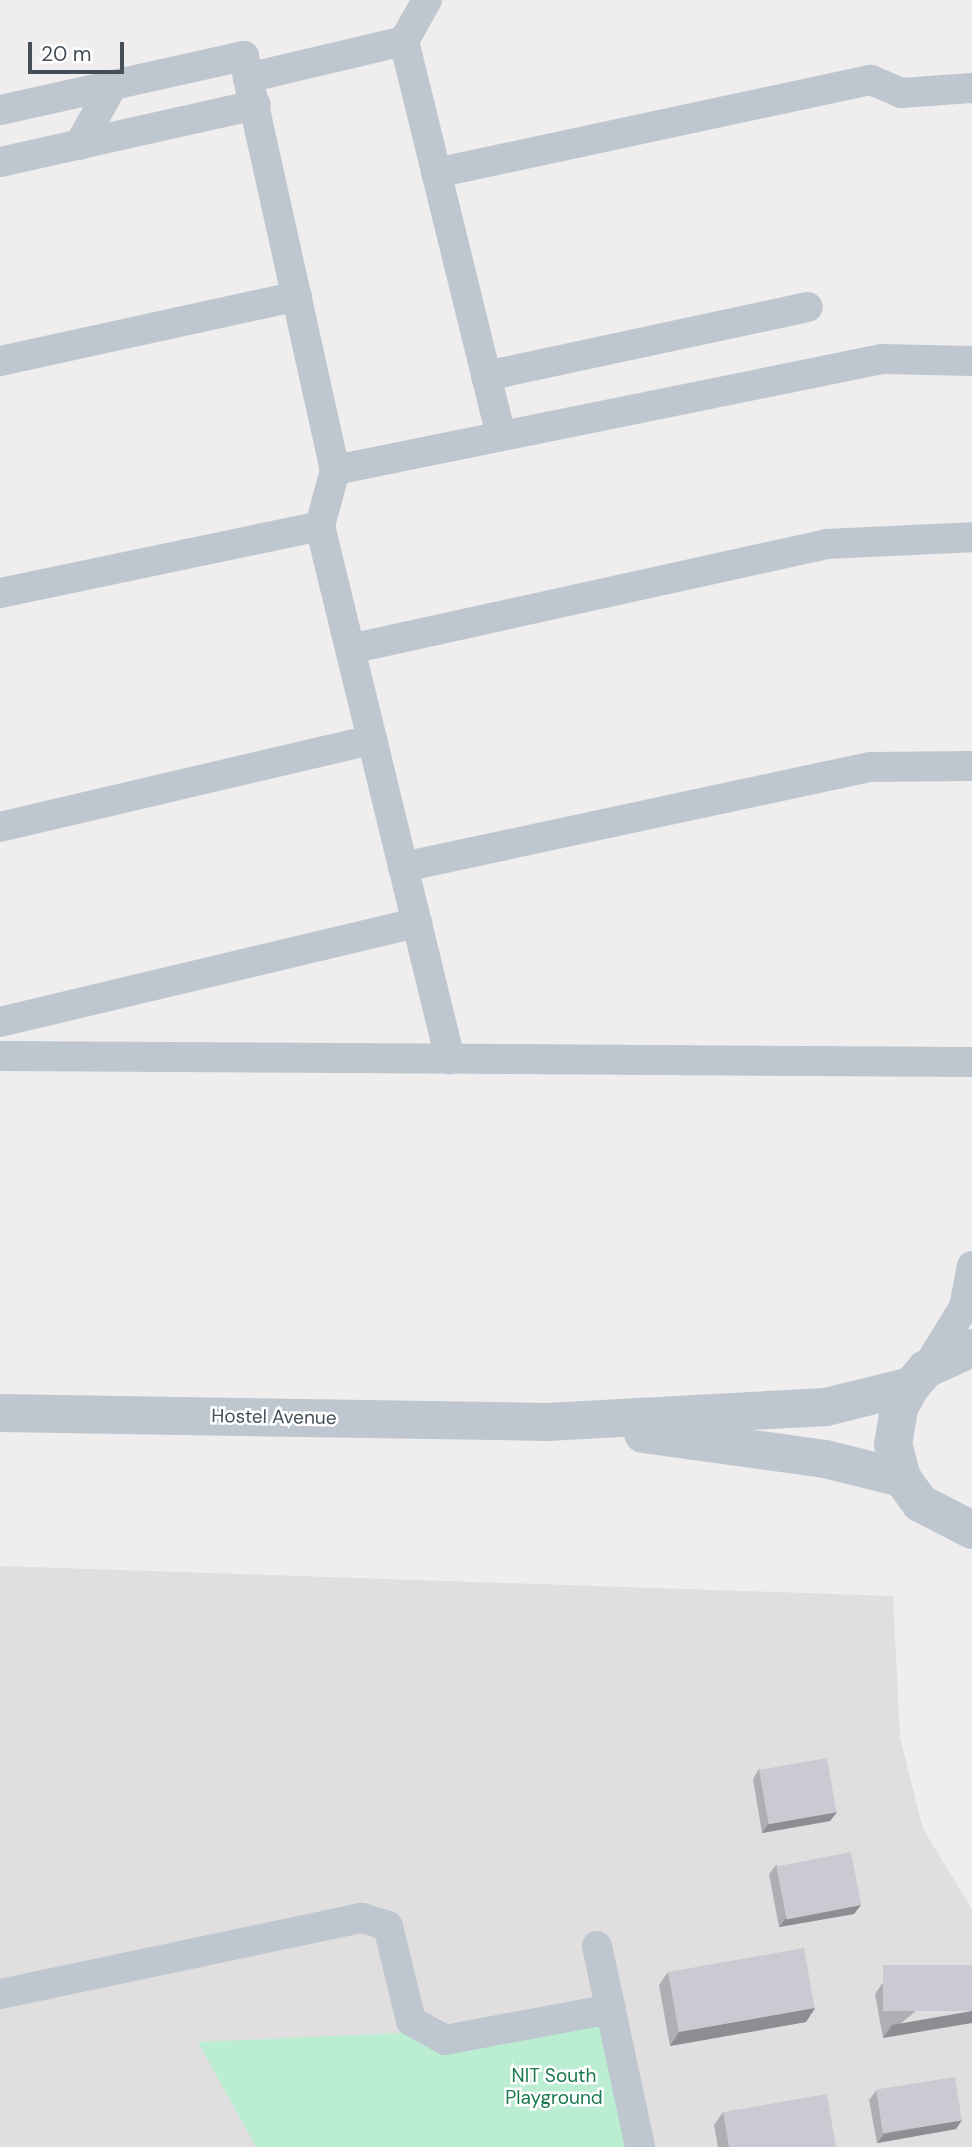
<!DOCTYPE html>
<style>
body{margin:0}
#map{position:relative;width:972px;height:2147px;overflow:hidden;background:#efeded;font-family:"DM Sans",sans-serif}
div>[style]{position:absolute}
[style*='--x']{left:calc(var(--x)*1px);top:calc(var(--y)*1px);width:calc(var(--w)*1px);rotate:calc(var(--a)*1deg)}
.education>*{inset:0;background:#e0dede}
.green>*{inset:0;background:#bbedd2}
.minor>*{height:30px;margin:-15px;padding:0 15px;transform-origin:15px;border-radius:15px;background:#bec6cf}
.tertiary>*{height:38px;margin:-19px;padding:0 19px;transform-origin:19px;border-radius:19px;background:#bec6cf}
.wall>*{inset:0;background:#aeafb5}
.shaded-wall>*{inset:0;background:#8d8e93}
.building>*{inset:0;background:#cacbd2;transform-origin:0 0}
span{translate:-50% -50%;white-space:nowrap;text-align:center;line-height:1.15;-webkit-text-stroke:5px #fff;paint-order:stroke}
.street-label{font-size:19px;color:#464f59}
.park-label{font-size:19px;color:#19784f}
.scale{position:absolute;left:28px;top:42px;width:96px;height:32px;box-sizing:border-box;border:4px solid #464f59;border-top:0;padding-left:9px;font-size:21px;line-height:24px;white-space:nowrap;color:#464f59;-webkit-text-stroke:5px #fff;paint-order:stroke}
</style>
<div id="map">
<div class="education">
<div style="clip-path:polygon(0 1566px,893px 1596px,900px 1737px,923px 1829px,972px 1909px,972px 2147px,0 2147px)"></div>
</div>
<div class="green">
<div style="clip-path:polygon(605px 2024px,627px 2147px,256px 2147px,198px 2042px)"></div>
</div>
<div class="minor">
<div style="--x:427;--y:0;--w:47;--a:119.3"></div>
<div style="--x:404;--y:41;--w:407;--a:76.2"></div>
<div style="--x:404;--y:41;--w:160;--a:166.7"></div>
<div style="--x:248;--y:78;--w:402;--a:77.5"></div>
<div style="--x:335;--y:470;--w:58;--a:105"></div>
<div style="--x:320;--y:526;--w:549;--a:76.29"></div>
<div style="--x:0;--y:110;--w:250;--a:-12.5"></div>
<div style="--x:244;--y:56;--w:22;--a:80"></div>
<div style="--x:79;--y:145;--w:69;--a:-60.5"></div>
<div style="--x:0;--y:162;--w:262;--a:-12.6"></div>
<div style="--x:436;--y:173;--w:445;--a:-12.1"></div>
<div style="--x:871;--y:80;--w:33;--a:23"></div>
<div style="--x:901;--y:93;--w:71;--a:-4"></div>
<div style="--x:0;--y:361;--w:304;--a:-12.3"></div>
<div style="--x:486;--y:376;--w:329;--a:-12.1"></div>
<div style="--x:335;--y:470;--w:558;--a:-11.47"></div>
<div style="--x:882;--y:359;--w:90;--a:1.3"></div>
<div style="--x:0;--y:593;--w:327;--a:-11.8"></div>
<div style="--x:350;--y:649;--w:487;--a:-12.4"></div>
<div style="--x:826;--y:544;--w:146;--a:-2.7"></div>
<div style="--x:0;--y:827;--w:382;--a:-13.2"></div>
<div style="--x:403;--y:867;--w:478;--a:-12.1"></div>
<div style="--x:870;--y:767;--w:102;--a:-0.6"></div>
<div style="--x:0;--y:1022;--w:429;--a:-13.4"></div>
<div style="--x:0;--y:1056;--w:972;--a:0.35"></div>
<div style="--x:926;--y:1369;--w:73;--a:-58.5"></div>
<div style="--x:964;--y:1307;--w:42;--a:-79"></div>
<div style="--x:597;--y:1946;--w:206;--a:77.9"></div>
<div style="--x:0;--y:1994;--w:370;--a:-11.9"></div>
<div style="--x:362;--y:1918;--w:27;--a:17"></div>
<div style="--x:388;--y:1926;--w:98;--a:76.4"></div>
<div style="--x:411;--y:2021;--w:39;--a:29"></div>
<div style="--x:445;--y:2040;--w:169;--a:-10.6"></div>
</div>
<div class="tertiary">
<div style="--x:972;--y:1348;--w:51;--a:155.5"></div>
<div style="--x:926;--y:1369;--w:23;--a:131"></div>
<div style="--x:911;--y:1386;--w:25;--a:119"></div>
<div style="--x:899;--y:1408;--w:36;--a:99"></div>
<div style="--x:893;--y:1444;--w:35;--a:75"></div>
<div style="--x:902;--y:1478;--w:31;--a:54"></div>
<div style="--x:920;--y:1503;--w:59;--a:27.4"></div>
<div style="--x:0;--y:1413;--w:547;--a:0.94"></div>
<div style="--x:547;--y:1422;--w:279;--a:-3.1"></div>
<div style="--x:826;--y:1407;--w:88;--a:-13.9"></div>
<div style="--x:643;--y:1434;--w:184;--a:7.8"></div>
<div style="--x:825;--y:1459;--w:79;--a:13.9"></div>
</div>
<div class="wall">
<div style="clip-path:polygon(759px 1769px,837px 1812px,830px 1821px,762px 1833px,753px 1779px)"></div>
<div style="clip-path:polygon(776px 1865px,861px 1905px,854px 1914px,779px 1927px,769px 1874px)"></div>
<div style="clip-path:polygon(972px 1965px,883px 2038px,875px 1994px,884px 1981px)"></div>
<div style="clip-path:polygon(668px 1972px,815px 2008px,806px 2022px,670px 2046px,659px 1985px)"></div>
<div style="clip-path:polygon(876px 2091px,962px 2120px,956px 2129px,877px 2143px,869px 2100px)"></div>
<div style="clip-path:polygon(723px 2112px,836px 2147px,718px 2147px,714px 2125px)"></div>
</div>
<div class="shaded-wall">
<div style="clip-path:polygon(837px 1812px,830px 1821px,762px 1833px,768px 1824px)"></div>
<div style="clip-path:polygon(861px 1905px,854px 1914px,779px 1927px,786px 1918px)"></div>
<div style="clip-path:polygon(815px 2008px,806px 2022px,670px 2046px,679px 2032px)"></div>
<div style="clip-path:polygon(972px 2011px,972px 2023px,883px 2038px,892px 2025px)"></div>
<div style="clip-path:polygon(962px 2120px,956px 2129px,877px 2143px,884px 2134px)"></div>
</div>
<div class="building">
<div style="left:827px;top:1758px;width:55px;height:69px;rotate:80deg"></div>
<div style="left:851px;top:1852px;width:54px;height:76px;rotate:79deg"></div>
<div style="left:804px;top:1948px;width:61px;height:138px;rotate:80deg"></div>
<div style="left:972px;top:1965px;width:46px;height:89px;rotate:90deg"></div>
<div style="left:955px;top:2077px;width:44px;height:80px;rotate:81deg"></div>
<div style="clip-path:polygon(827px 2094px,836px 2147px,729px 2147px,723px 2112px)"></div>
</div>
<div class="street-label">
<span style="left:274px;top:1417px;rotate:1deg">Hostel Avenue</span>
</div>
<div class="park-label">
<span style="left:554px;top:2087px">NIT South<br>Playground</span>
</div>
<div class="scale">20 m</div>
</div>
